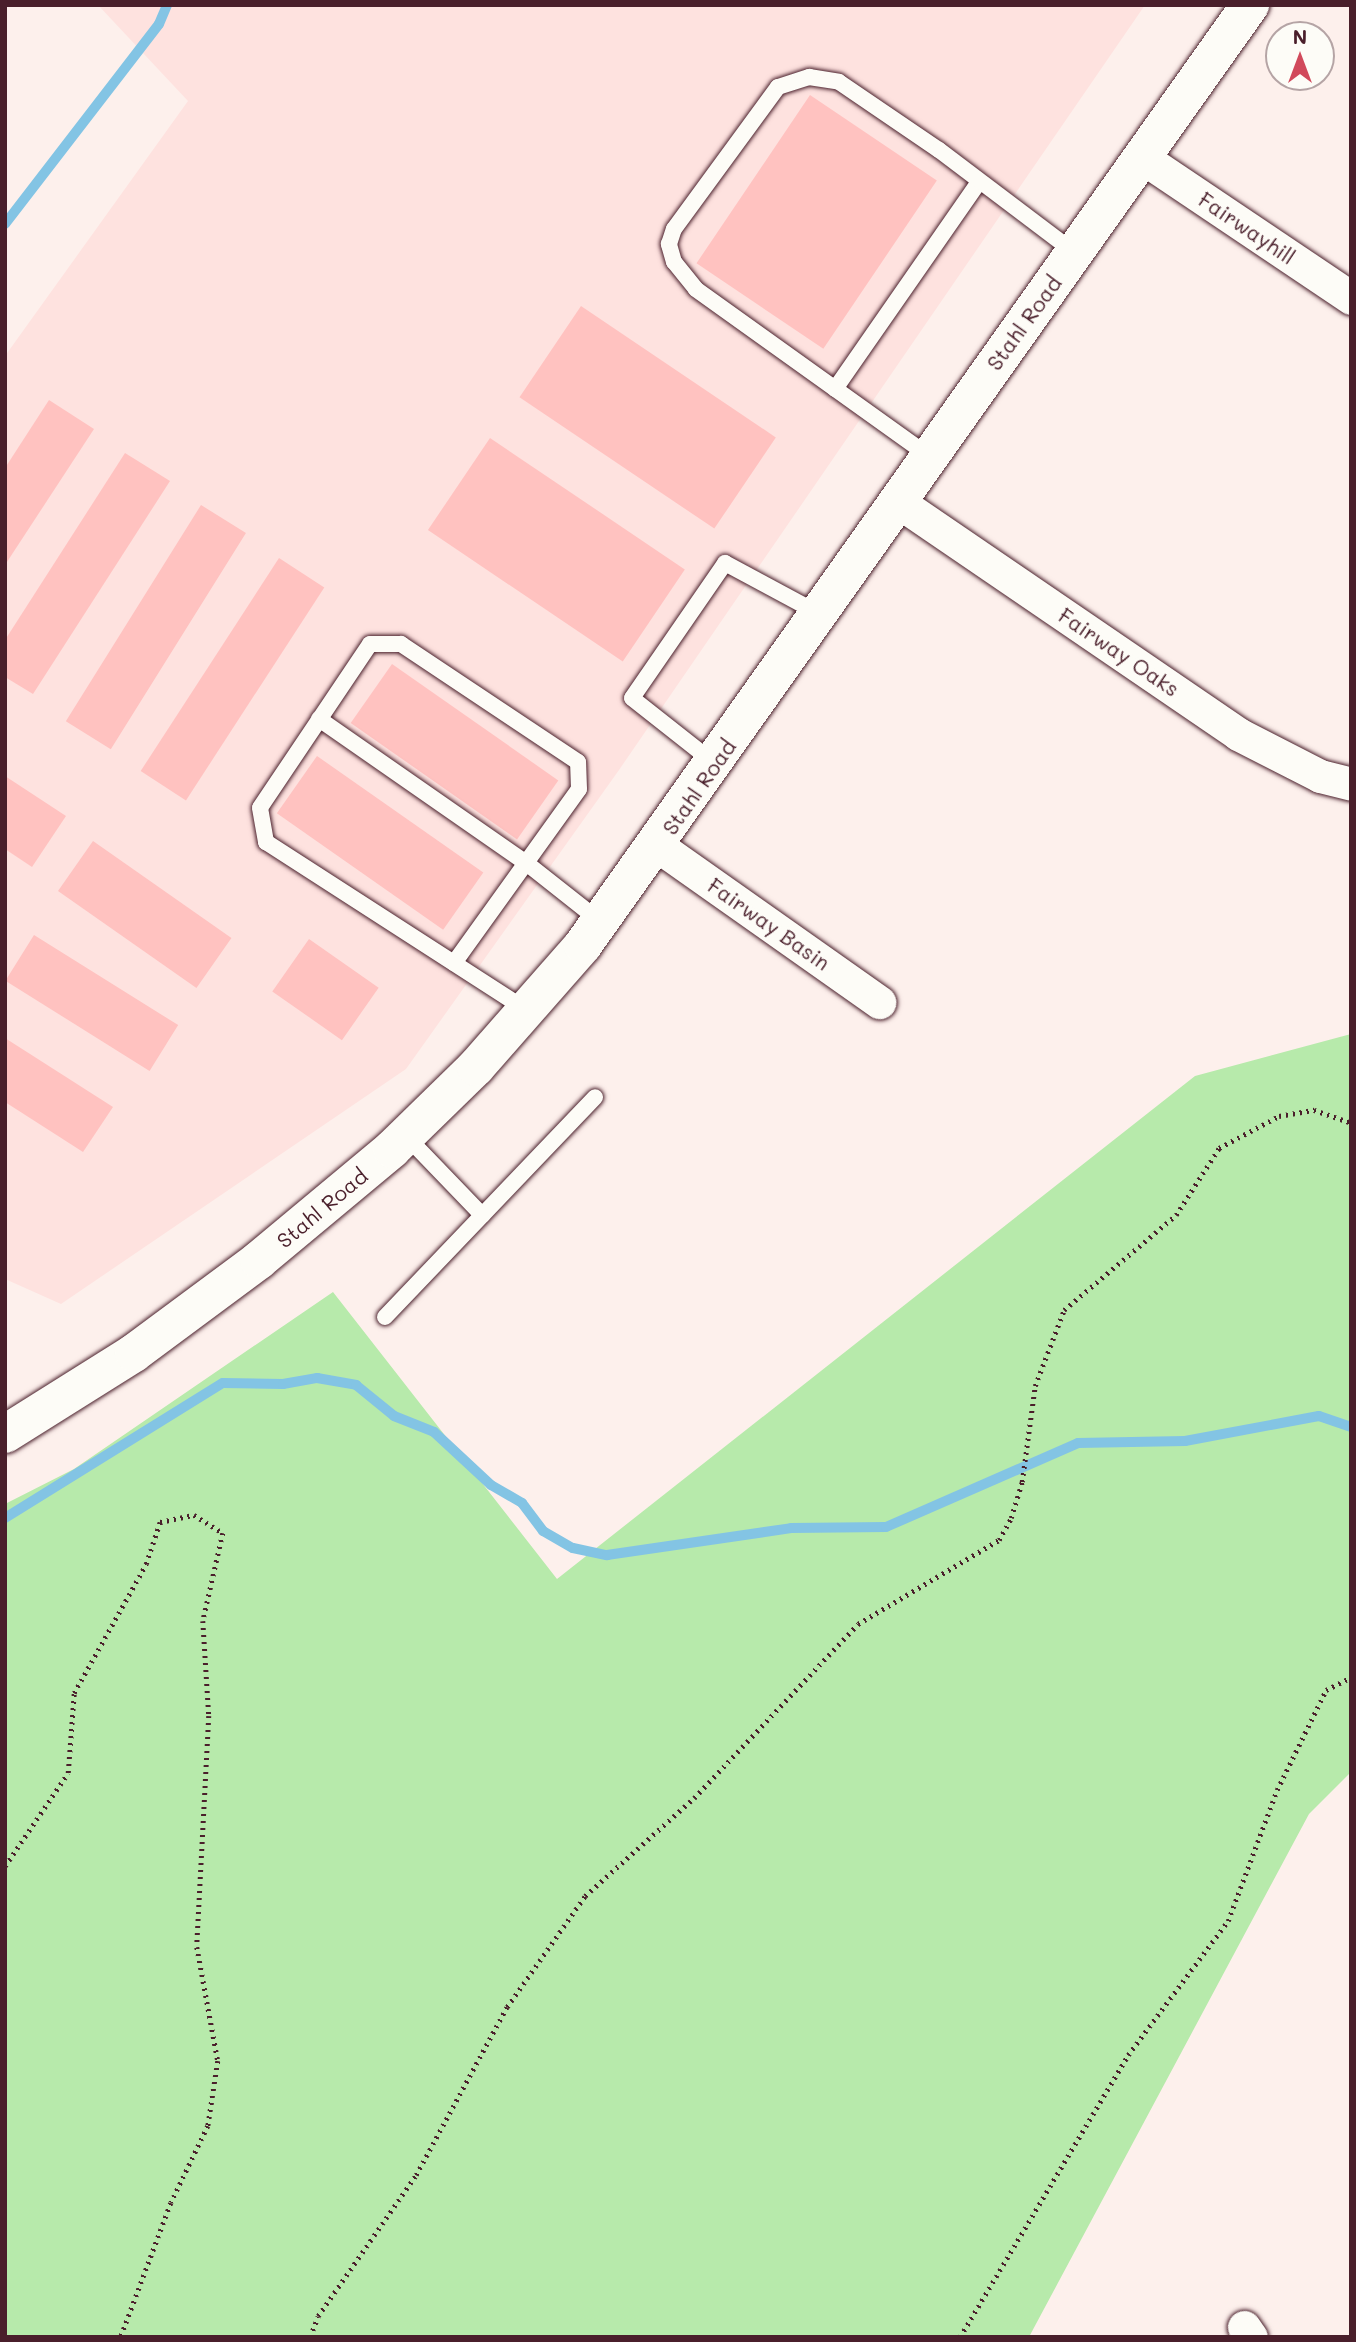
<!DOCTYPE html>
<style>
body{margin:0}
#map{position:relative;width:1356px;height:2342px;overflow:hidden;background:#fdf0ec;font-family:Mali,sans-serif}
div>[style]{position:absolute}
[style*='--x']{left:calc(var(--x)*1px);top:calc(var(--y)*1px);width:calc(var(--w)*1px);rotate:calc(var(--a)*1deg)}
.built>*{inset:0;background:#fee2df}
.green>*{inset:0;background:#b7eaab}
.stream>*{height:10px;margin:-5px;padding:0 5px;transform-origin:5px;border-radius:5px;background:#83c4e4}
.building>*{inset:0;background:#ffc2c0;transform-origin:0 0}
.path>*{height:4.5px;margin-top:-2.25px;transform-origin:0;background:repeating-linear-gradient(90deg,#4a1f2b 0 2px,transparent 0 7px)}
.roads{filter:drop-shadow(0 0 2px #4a1f2b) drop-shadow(0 0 2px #4a1f2b)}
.lane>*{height:16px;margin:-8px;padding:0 8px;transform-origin:8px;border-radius:8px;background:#fdfcf7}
.street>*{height:33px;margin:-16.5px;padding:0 16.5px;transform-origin:16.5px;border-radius:16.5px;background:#fdfcf7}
.secondary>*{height:38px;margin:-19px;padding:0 19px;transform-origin:19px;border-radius:19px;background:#fdfcf7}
span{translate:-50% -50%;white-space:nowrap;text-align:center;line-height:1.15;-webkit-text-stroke:6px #fdfcf7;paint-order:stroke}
.street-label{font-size:21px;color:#4a1f2b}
.frame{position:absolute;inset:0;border:7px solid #4a1f2b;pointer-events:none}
.north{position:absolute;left:1265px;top:21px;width:70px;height:70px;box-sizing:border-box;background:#fdfcf7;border:2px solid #b5a4a5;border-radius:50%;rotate:0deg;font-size:19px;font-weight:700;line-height:28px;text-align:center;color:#4a1f2b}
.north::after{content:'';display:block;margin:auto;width:24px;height:32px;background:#d1495b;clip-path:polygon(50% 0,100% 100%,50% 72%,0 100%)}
</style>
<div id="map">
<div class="built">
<div style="clip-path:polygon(98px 5px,1145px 5px,619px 770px,406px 1069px,61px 1304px,5px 1279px,5px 356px,188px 101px)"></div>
</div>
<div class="green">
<div style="clip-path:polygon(1351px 1034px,1351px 1772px,1309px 1814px,1029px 2337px,5px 2337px,5px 1504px,74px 1469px,333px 1292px,557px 1579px,1195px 1076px)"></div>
</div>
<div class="stream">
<div style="--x:5;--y:224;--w:252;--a:-52.4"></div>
<div style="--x:159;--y:24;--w:21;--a:-67"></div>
<div style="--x:5;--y:1518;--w:256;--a:-31.8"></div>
<div style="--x:223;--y:1383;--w:60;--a:1"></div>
<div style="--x:283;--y:1384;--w:35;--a:-10"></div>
<div style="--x:317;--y:1378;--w:40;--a:10"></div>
<div style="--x:356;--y:1385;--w:49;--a:39.2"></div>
<div style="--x:394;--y:1416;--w:43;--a:21.8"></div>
<div style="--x:434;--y:1432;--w:78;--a:42.9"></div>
<div style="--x:491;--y:1485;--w:36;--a:30"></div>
<div style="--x:522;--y:1503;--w:35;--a:53"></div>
<div style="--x:543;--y:1531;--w:34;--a:30"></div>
<div style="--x:573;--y:1548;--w:35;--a:12"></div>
<div style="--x:607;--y:1555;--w:186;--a:-8.3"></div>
<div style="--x:791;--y:1528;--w:95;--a:-0.6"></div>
<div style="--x:886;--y:1527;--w:210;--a:-23.6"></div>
<div style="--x:1078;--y:1443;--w:107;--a:-1.1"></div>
<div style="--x:1185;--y:1441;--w:136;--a:-10.6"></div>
<div style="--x:1319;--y:1416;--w:34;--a:19"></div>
</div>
<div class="building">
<div style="left:810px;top:95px;width:153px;height:203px;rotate:34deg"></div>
<div style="left:581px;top:306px;width:235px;height:110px;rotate:34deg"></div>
<div style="clip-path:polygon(49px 400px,94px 429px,5px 565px,5px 468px)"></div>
<div style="left:490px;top:438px;width:235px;height:111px;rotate:34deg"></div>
<div style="clip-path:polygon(125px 453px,170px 481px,33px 694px,5px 677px,5px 640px)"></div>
<div style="left:201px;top:505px;width:53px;height:255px;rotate:32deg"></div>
<div style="left:279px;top:558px;width:54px;height:254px;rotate:33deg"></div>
<div style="left:392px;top:664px;width:203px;height:72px;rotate:35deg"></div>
<div style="left:317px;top:756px;width:203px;height:70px;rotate:35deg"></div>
<div style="clip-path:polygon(5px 776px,66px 816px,32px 867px,5px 849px)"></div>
<div style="left:93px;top:841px;width:169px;height:61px;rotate:35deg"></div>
<div style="left:34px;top:935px;width:170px;height:54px;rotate:32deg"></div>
<div style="left:309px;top:939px;width:85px;height:64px;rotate:35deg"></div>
<div style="clip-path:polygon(5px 1038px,113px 1107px,83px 1152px,5px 1102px)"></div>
</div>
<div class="path">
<div style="--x:5;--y:1866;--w:112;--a:-55.9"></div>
<div style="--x:68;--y:1773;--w:80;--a:-85.7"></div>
<div style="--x:74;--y:1693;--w:148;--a:-60.8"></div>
<div style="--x:146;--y:1564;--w:44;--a:-71.6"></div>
<div style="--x:160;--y:1522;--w:35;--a:-12"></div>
<div style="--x:194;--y:1515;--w:34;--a:32"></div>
<div style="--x:223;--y:1533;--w:90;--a:102.8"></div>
<div style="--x:203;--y:1621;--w:95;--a:86.4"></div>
<div style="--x:209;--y:1716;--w:231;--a:93"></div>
<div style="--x:197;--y:1947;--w:116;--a:79.6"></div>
<div style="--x:218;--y:2061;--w:66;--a:98.7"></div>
<div style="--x:208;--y:2126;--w:85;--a:115.7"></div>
<div style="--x:171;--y:2203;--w:143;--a:110.5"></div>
<div style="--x:310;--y:2337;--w:22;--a:-69"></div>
<div style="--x:318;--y:2316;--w:172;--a:-55.2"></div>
<div style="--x:416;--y:2175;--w:191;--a:-61.6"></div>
<div style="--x:507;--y:2007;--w:136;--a:-54.9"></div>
<div style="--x:585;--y:1896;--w:147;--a:-42"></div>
<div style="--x:694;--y:1798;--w:239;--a:-46.7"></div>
<div style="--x:858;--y:1624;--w:164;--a:-30.8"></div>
<div style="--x:999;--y:1540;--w:25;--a:-61"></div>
<div style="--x:1011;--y:1518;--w:38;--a:-73"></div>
<div style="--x:1022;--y:1482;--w:97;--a:-82.3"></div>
<div style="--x:1035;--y:1386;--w:81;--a:-69.1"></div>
<div style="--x:1064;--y:1310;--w:147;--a:-40.3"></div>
<div style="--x:1176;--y:1215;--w:80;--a:-57.3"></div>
<div style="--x:1219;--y:1148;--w:68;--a:-28.1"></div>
<div style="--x:1279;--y:1116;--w:36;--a:-10"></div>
<div style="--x:1314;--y:1110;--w:39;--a:19"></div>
<div style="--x:960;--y:2337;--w:328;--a:-59.2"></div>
<div style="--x:1128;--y:2055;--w:167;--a:-53.3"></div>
<div style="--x:1228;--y:1921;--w:140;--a:-69.5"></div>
<div style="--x:1277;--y:1790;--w:111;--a:-63.9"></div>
<div style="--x:1326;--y:1690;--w:28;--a:-27"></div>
</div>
<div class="roads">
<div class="lane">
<div style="--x:835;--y:389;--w:252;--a:-55.2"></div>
<div style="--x:929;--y:456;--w:287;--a:-144.4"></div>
<div style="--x:696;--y:289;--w:35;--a:-129"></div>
<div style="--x:674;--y:262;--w:19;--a:-106"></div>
<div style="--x:669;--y:244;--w:16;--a:-72"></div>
<div style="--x:674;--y:229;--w:176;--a:-53.8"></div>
<div style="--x:778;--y:87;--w:33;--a:-18"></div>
<div style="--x:809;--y:77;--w:30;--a:9"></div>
<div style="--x:839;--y:82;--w:121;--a:34.2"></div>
<div style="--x:939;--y:150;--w:171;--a:37.1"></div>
<div style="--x:319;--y:719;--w:251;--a:34.8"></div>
<div style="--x:525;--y:862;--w:97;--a:38.3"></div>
<div style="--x:713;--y:762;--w:103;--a:-141.7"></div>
<div style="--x:632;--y:698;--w:164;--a:-55.4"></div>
<div style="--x:725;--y:563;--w:106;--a:28.3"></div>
<div style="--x:454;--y:963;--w:214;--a:-54.3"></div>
<div style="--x:579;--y:789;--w:27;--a:-92"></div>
<div style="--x:578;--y:762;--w:213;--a:-146.3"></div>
<div style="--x:401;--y:644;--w:31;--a:180"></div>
<div style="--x:370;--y:644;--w:197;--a:123.9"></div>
<div style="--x:260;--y:808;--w:35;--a:80"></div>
<div style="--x:266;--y:842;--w:310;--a:32.8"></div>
<div style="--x:406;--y:1136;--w:110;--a:46.1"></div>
<div style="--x:385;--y:1317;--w:304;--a:-46.3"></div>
</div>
<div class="street">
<div style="--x:1143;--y:158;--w:251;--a:33.9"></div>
<div style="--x:897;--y:501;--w:413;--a:34.3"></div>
<div style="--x:1238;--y:734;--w:92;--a:27.1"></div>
<div style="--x:1320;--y:776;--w:32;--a:14"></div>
<div style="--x:658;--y:846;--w:271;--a:35.2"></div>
<div style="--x:1244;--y:2327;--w:12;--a:55"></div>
</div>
<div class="secondary">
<div style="--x:5;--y:1434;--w:152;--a:-32.1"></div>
<div style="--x:134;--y:1353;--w:156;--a:-36.6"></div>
<div style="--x:259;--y:1260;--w:173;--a:-39.8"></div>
<div style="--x:392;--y:1149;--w:117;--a:-44.3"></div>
<div style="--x:476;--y:1067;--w:162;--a:-48.7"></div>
<div style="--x:583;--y:945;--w:1153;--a:-54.64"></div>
</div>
</div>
<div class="street-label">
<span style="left:1247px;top:228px;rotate:34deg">Fairwayhill</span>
<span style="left:1024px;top:323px;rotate:-54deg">Stahl Road</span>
<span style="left:1119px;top:652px;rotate:34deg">Fairway Oaks</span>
<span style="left:699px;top:787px;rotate:-55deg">Stahl Road</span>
<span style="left:769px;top:924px;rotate:35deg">Fairway Basin</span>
<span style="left:322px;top:1208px;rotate:-40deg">Stahl Road</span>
</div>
<div class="frame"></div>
<div class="north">N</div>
</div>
